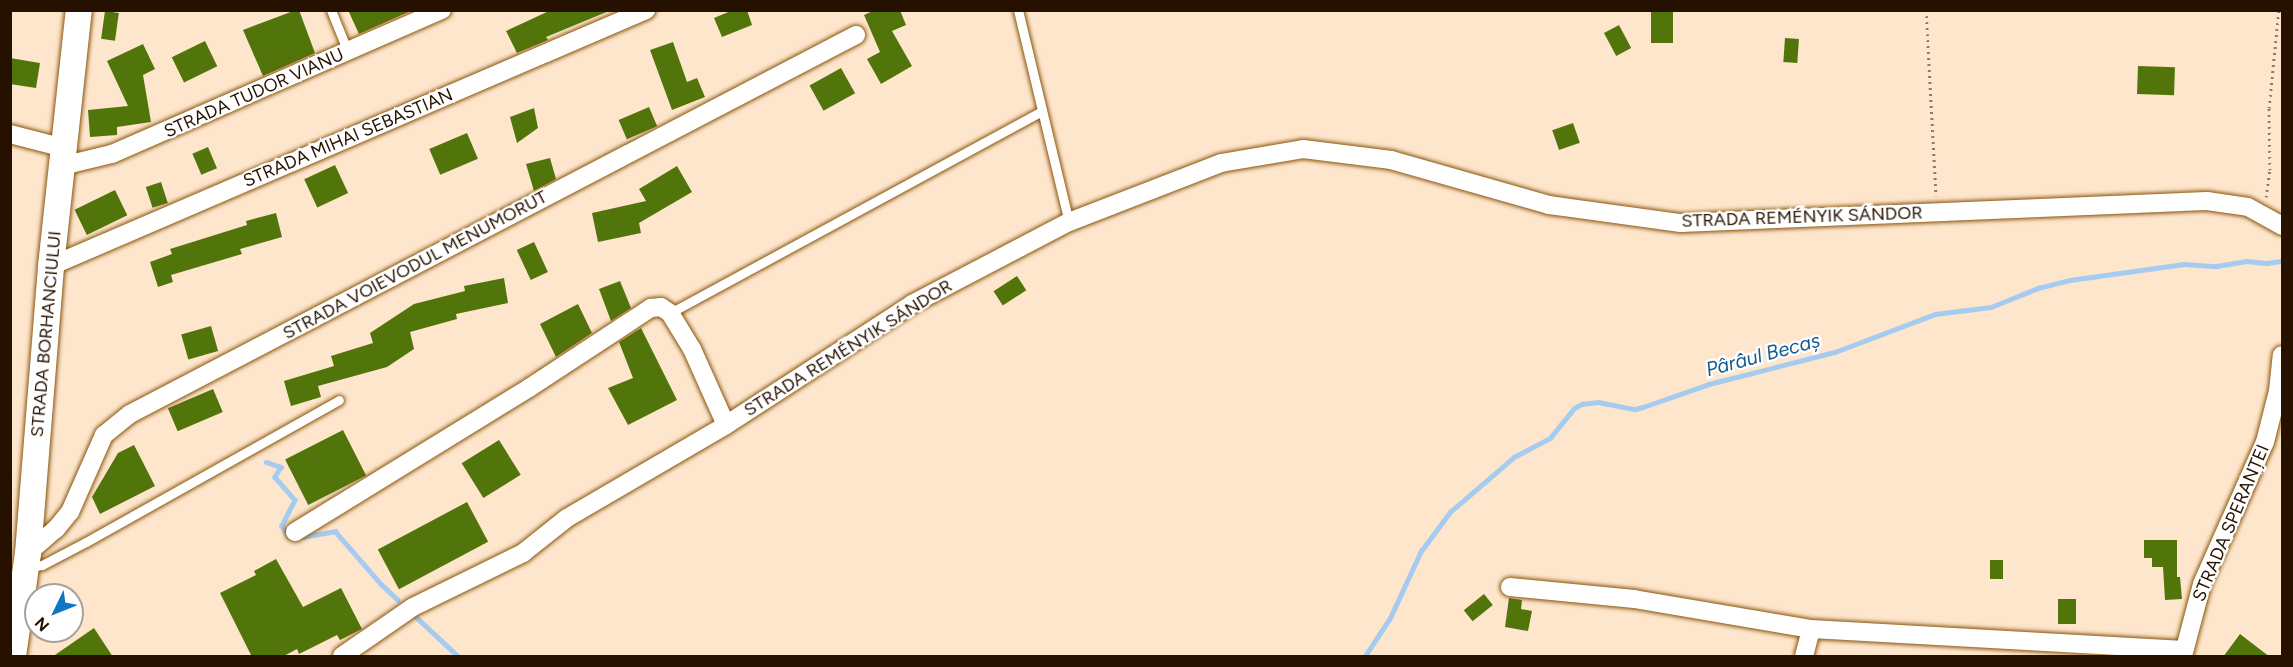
<!DOCTYPE html>
<meta charset="utf-8">
<style>
body{margin:0}
#map{position:relative;width:2293px;height:667px;overflow:hidden;background:#fee6cd;font-family:Figtree,sans-serif}
div>[style]{position:absolute}
[style*='--x']{left:calc(var(--x)*1px);top:calc(var(--y)*1px);width:calc(var(--w)*1px);rotate:calc(var(--a)*1deg)}
.stream>*{height:4.5px;margin:-2.25px;padding:0 2.25px;transform-origin:2.25px;border-radius:2.25px;background:#a6cbf0}
.building>*{inset:0;background:#51750b;transform-origin:0 0}
.path>*{height:3px;margin-top:-1.5px;transform-origin:0;background:repeating-linear-gradient(90deg,#917a65 0 1.5px,transparent 0 6px)}
.roads{filter:drop-shadow(0 0 2px #895509) drop-shadow(0 0 2px #895509)}
.service>*{height:9px;margin:-4.5px;padding:0 4.5px;transform-origin:4.5px;border-radius:4.5px;background:#fff}
.minor>*{height:18px;margin:-9px;padding:0 9px;transform-origin:9px;border-radius:9px;background:#fff}
.secondary>*{height:26px;margin:-13px;padding:0 13px;transform-origin:13px;border-radius:13px;background:#fff}
span{translate:-50% -50%;white-space:nowrap;text-align:center;line-height:1.15;-webkit-text-stroke:4.5px #fff;paint-order:stroke}
.street-label{font-size:18px;color:#261100}
.water-label{font-size:20px;color:#115b95;font-style:italic}
.frame{position:absolute;inset:0;border:12px solid #261100;pointer-events:none}
.north{position:absolute;left:24px;top:583px;width:60px;height:60px;box-sizing:border-box;background:#fff;border:2px solid #a8a099;border-radius:50%;rotate:227deg;font-size:16px;font-weight:700;line-height:24px;text-align:center;color:#261100}
.north::after{content:'';display:block;margin:auto;width:21px;height:27px;background:#1076c1;clip-path:polygon(50% 0,100% 100%,50% 72%,0 100%)}
</style>
<div id="map">
<div class="stream">
<div style="--x:266;--y:462;--w:16;--a:18"></div>
<div style="--x:281;--y:467;--w:12;--a:121"></div>
<div style="--x:275;--y:477;--w:30;--a:49"></div>
<div style="--x:295;--y:500;--w:29;--a:117"></div>
<div style="--x:282;--y:526;--w:13;--a:58"></div>
<div style="--x:302;--y:537;--w:34;--a:-10"></div>
<div style="--x:335;--y:531;--w:70;--a:49"></div>
<div style="--x:381;--y:584;--w:23;--a:43"></div>
<div style="--x:413;--y:614;--w:62;--a:43"></div>
<div style="--x:1365;--y:656;--w:45;--a:-56.7"></div>
<div style="--x:1390;--y:618;--w:74;--a:-65.2"></div>
<div style="--x:1421;--y:551;--w:49;--a:-53.4"></div>
<div style="--x:1450;--y:512;--w:84;--a:-40.7"></div>
<div style="--x:1514;--y:457;--w:41;--a:-27.8"></div>
<div style="--x:1550;--y:438;--w:38;--a:-51"></div>
<div style="--x:1574;--y:408;--w:9;--a:-27"></div>
<div style="--x:1582;--y:404;--w:16;--a:-7"></div>
<div style="--x:1598;--y:402;--w:38;--a:11"></div>
<div style="--x:1635;--y:409;--w:8;--a:-14"></div>
<div style="--x:1643;--y:407;--w:70;--a:-19.2"></div>
<div style="--x:1709;--y:384;--w:130;--a:-14.3"></div>
<div style="--x:1835;--y:352;--w:107;--a:-20.8"></div>
<div style="--x:1935;--y:314;--w:56;--a:-7.1"></div>
<div style="--x:1991;--y:307;--w:51;--a:-22"></div>
<div style="--x:2038;--y:288;--w:33;--a:-14"></div>
<div style="--x:2070;--y:280;--w:115;--a:-8"></div>
<div style="--x:2184;--y:264;--w:32;--a:4"></div>
<div style="--x:2216;--y:266;--w:31;--a:-9"></div>
<div style="--x:2247;--y:261;--w:20;--a:6"></div>
<div style="--x:2267;--y:263;--w:15;--a:-8"></div>
</div>
<div class="building">
<div style="clip-path:polygon(296px 10px,299px 10px,315px 53px,263px 76px,243px 30px)"></div>
<div style="clip-path:polygon(348px 10px,413px 10px,359px 34px)"></div>
<div style="clip-path:polygon(733px 10px,747px 10px,752px 25px,722px 37px,714px 18px)"></div>
<div style="clip-path:polygon(875px 10px,900px 10px,906px 25px,892px 31px,912px 66px,881px 84px,867px 59px,880px 52px,864px 15px)"></div>
<div style="left:1651px;top:10px;width:22px;height:33px"></div>
<div style="left:105px;top:11px;width:14px;height:28px;rotate:8deg"></div>
<div style="clip-path:polygon(549px 11px,609px 11px,546px 37px,548px 40px,517px 53px,506px 31px)"></div>
<div style="left:1619px;top:25px;width:26px;height:17px;rotate:62deg"></div>
<div style="left:1785px;top:38px;width:14px;height:24px;rotate:4deg"></div>
<div style="left:205px;top:41px;width:28px;height:37px;rotate:64deg"></div>
<div style="clip-path:polygon(673px 42px,687px 82px,697px 78px,705px 97px,672px 110px,650px 50px)"></div>
<div style="clip-path:polygon(143px 44px,155px 69px,143px 75px,151px 122px,117px 127px,117px 135px,90px 137px,88px 110px,128px 106px,107px 61px)"></div>
<div style="clip-path:polygon(10px 58px,40px 63px,36px 88px,10px 84px)"></div>
<div style="left:2138px;top:66px;width:37px;height:28px;rotate:2deg"></div>
<div style="left:841px;top:68px;width:29px;height:36px;rotate:61deg"></div>
<div style="left:649px;top:107px;width:21px;height:33px;rotate:67deg"></div>
<div style="clip-path:polygon(534px 108px,538px 128px,517px 143px,510px 117px)"></div>
<div style="left:1573px;top:123px;width:21px;height:22px;rotate:71deg"></div>
<div style="left:467px;top:133px;width:28px;height:41px;rotate:67deg"></div>
<div style="left:208px;top:147px;width:23px;height:17px;rotate:67deg"></div>
<div style="clip-path:polygon(550px 158px,556px 179px,534px 191px,526px 164px)"></div>
<div style="left:335px;top:165px;width:31px;height:34px;rotate:65deg"></div>
<div style="clip-path:polygon(677px 166px,692px 192px,639px 223px,641px 233px,598px 242px,592px 213px,646px 201px,639px 189px)"></div>
<div style="left:161px;top:182px;width:22px;height:16px;rotate:72deg"></div>
<div style="left:115px;top:190px;width:28px;height:45px;rotate:64deg"></div>
<div style="clip-path:polygon(276px 213px,282px 237px,240px 249px,242px 254px,171px 275px,173px 282px,158px 287px,150px 262px,172px 254px,170px 249px,247px 225px,246px 221px)"></div>
<div style="left:534px;top:242px;width:33px;height:19px;rotate:65deg"></div>
<div style="left:1017px;top:276px;width:17px;height:28px;rotate:57deg"></div>
<div style="clip-path:polygon(504px 278px,508px 303px,456px 314px,457px 319px,410px 332px,414px 349px,387px 367px,318px 386px,321px 397px,291px 406px,284px 381px,334px 366px,331px 356px,373px 343px,370px 333px,414px 304px,465px 291px,464px 286px)"></div>
<div style="clip-path:polygon(620px 281px,631px 308px,611px 321px,599px 289px)"></div>
<div style="clip-path:polygon(578px 304px,592px 333px,556px 357px,540px 324px)"></div>
<div style="left:211px;top:326px;width:26px;height:31px;rotate:74deg"></div>
<div style="clip-path:polygon(641px 328px,677px 400px,628px 425px,608px 388px,633px 378px,619px 342px)"></div>
<div style="left:213px;top:389px;width:25px;height:49px;rotate:67deg"></div>
<div style="left:343px;top:430px;width:51px;height:65px;rotate:63deg"></div>
<div style="left:499px;top:440px;width:41px;height:44px;rotate:58deg"></div>
<div style="clip-path:polygon(134px 445px,155px 486px,100px 514px,92px 497px,118px 453px)"></div>
<div style="left:467px;top:502px;width:45px;height:101px;rotate:62deg"></div>
<div style="clip-path:polygon(2144px 540px,2177px 540px,2177px 577px,2180px 577px,2182px 599px,2165px 600px,2163px 567px,2152px 567px,2152px 558px,2144px 558px)"></div>
<div style="clip-path:polygon(276px 559px,303px 607px,341px 588px,362px 629px,340px 640px,337px 635px,299px 654px,297px 649px,282px 657px,252px 657px,220px 593px,256px 575px,254px 571px)"></div>
<div style="left:1990px;top:560px;width:13px;height:19px"></div>
<div style="left:1484px;top:594px;width:14px;height:26px;rotate:51deg"></div>
<div style="clip-path:polygon(1509px 598px,1522px 600px,1521px 609px,1532px 611px,1528px 631px,1505px 627px)"></div>
<div style="left:2058px;top:599px;width:18px;height:25px"></div>
<div style="clip-path:polygon(94px 628px,113px 657px,52px 657px)"></div>
<div style="clip-path:polygon(2240px 634px,2270px 657px,2223px 657px)"></div>
</div>
<div class="path">
<div style="--x:1926;--y:10;--w:186;--a:86.9"></div>
<div style="--x:2266;--y:197;--w:27;--a:-82"></div>
<div style="--x:2270;--y:170;--w:62;--a:-90.9"></div>
<div style="--x:2269;--y:108;--w:99;--a:-84.2"></div>
</div>
<div class="roads">
<div class="service">
<div style="--x:331;--y:10;--w:45;--a:68"></div>
<div style="--x:1018;--y:10;--w:218;--a:76.5"></div>
<div style="--x:670;--y:313;--w:423;--a:-28.5"></div>
<div style="--x:28;--y:567;--w:14;--a:-8"></div>
<div style="--x:42;--y:565;--w:50;--a:-27.6"></div>
<div style="--x:86;--y:542;--w:290;--a:-29.3"></div>
</div>
<div class="minor">
<div style="--x:10;--y:134;--w:56;--a:14.5"></div>
<div style="--x:62;--y:166;--w:51;--a:-13.5"></div>
<div style="--x:112;--y:154;--w:360;--a:-23.6"></div>
<div style="--x:51;--y:266;--w:648;--a:-23.28"></div>
<div style="--x:295;--y:532;--w:275;--a:-31.6"></div>
<div style="--x:529;--y:388;--w:146;--a:-33.3"></div>
<div style="--x:651;--y:308;--w:10;--a:-6"></div>
<div style="--x:661;--y:307;--w:11;--a:34"></div>
<div style="--x:670;--y:313;--w:42;--a:58.6"></div>
<div style="--x:692;--y:349;--w:83;--a:65.9"></div>
<div style="--x:28;--y:553;--w:37;--a:-41"></div>
<div style="--x:56;--y:529;--w:22;--a:-51"></div>
<div style="--x:70;--y:512;--w:84;--a:-66.2"></div>
<div style="--x:104;--y:435;--w:33;--a:-39"></div>
<div style="--x:130;--y:414;--w:819;--a:-27.57"></div>
<div style="--x:1510;--y:587;--w:125;--a:5.5"></div>
<div style="--x:1634;--y:599;--w:180;--a:9.6"></div>
<div style="--x:1811;--y:629;--w:374;--a:3.2"></div>
<div style="--x:342;--y:656;--w:86;--a:-34.6"></div>
<div style="--x:413;--y:607;--w:123;--a:-26.1"></div>
<div style="--x:523;--y:553;--w:56;--a:-38.5"></div>
<div style="--x:567;--y:518;--w:184;--a:-30.3"></div>
<div style="--x:726;--y:425;--w:222;--a:-33"></div>
<div style="--x:912;--y:304;--w:177;--a:-27.6"></div>
<div style="--x:1069;--y:222;--w:163;--a:-21.2"></div>
<div style="--x:1221;--y:163;--w:83;--a:-9.7"></div>
<div style="--x:1303;--y:149;--w:89;--a:7.1"></div>
<div style="--x:1391;--y:160;--w:164;--a:15.9"></div>
<div style="--x:1549;--y:205;--w:133;--a:7.8"></div>
<div style="--x:1681;--y:223;--w:526;--a:-2.4"></div>
<div style="--x:2207;--y:201;--w:41;--a:8.3"></div>
<div style="--x:2248;--y:207;--w:39;--a:29"></div>
<div style="--x:1804;--y:656;--w:28;--a:-75"></div>
<div style="--x:2183;--y:656;--w:74;--a:-75.2"></div>
<div style="--x:2202;--y:584;--w:155;--a:-66.1"></div>
<div style="--x:2265;--y:442;--w:53;--a:-75.7"></div>
<div style="--x:2278;--y:391;--w:36;--a:-84"></div>
</div>
<div class="secondary">
<div style="--x:13;--y:656;--w:104;--a:-81.7"></div>
<div style="--x:28;--y:553;--w:288;--a:-85.4"></div>
<div style="--x:51;--y:266;--w:258;--a:-83.8"></div>
</div>
</div>
<div class="street-label">
<span style="left:254px;top:93px;rotate:-24deg">STRADA TUDOR VIANU</span>
<span style="left:348px;top:138px;rotate:-23deg">STRADA MIHAI SEBASTIAN</span>
<span style="left:1802px;top:217px;rotate:-2deg">STRADA REMÉNYIK SÁNDOR</span>
<span style="left:415px;top:265px;rotate:-28deg">STRADA VOIEVODUL MENUMORUT</span>
<span style="left:46px;top:334px;rotate:-85deg">STRADA BORHANCIULUI</span>
<span style="left:848px;top:348px;rotate:-32deg">STRADA REMÉNYIK SÁNDOR</span>
<span style="left:2231px;top:523px;rotate:-67deg">STRADA SPERANȚEI</span>
</div>
<div class="water-label">
<span style="left:1763px;top:355px;rotate:-15deg">Pârâul Becaș</span>
</div>
<div class="frame"></div>
<div class="north">N</div>
</div>
